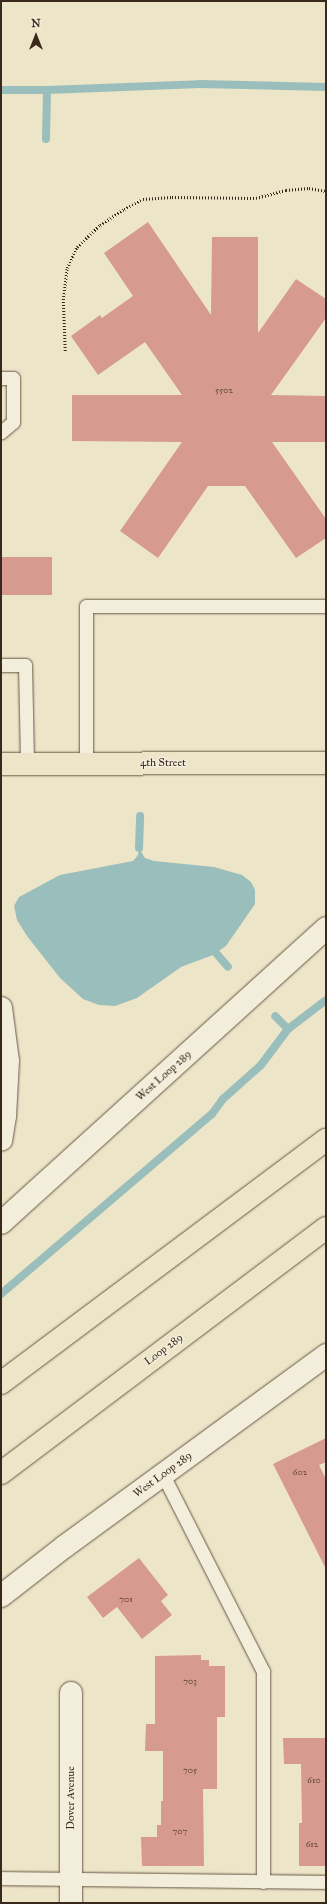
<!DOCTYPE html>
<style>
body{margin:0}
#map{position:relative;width:327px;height:1904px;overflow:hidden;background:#ede5c7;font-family:"IM FELL Great Primer",serif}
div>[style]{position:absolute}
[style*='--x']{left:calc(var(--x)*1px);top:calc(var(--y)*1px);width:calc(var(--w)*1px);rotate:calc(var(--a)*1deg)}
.water>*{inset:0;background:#9abebb}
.stream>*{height:8px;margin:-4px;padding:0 4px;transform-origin:4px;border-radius:4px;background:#9abebb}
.building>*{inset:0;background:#d69a8e;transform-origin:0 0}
.path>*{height:2.5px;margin-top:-1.25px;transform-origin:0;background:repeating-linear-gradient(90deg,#39281c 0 1px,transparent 0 3px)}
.roads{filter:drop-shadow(0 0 1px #665747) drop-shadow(0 0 1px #665747)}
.service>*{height:13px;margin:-6.5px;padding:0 6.5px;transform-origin:6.5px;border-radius:6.5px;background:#f3eedb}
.minor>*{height:22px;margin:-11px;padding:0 11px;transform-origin:11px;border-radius:11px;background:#f3eedb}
.secondary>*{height:22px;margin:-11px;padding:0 11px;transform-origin:11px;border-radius:11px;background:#f3eedb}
.primary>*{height:22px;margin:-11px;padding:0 11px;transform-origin:11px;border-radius:11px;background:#ede5c7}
.motorway>*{height:22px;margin:-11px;padding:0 11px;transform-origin:11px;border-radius:11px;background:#ede5c7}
span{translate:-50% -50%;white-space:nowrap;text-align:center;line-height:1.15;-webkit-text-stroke:3px #f3eedb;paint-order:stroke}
.number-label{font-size:9px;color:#604438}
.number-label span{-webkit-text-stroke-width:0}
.street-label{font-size:11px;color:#39281c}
.frame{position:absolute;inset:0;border:2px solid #39281c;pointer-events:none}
.north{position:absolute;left:16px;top:16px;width:40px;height:40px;-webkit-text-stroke:3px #f3eedb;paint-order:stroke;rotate:0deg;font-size:11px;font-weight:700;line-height:16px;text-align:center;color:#39281c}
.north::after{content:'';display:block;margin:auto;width:14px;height:18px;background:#39281c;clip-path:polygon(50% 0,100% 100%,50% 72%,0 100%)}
</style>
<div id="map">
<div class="water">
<div style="clip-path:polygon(139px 848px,145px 858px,154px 861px,214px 867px,242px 875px,251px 882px,255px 890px,255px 904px,226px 946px,213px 955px,181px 967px,137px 998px,115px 1006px,99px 1005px,83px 999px,60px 978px,27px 936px,17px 920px,14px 906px,19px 897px,60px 875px,133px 861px,138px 855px)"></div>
</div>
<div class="stream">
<div style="--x:1;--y:90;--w:46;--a:0"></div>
<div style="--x:47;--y:90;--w:153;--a:-2.2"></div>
<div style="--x:200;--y:84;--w:126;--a:1.4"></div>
<div style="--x:46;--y:139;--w:49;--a:-88.8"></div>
<div style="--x:139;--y:848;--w:32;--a:-88"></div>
<div style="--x:216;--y:953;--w:18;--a:49"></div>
<div style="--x:288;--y:1029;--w:48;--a:-37.3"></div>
<div style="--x:1;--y:1294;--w:277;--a:-40.5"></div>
<div style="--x:212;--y:1114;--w:19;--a:-54"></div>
<div style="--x:223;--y:1099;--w:51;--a:-41.8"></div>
<div style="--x:261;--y:1065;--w:45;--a:-53.1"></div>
<div style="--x:288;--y:1029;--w:18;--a:-135"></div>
</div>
<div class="building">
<div style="clip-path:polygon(148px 222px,211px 315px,212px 237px,258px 237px,258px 333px,296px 279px,326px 299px,326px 318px,271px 395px,326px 396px,326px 442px,272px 442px,326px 519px,326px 538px,296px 558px,245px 486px,208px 486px,158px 558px,120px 531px,182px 442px,72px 441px,72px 395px,182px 395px,145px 342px,98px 375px,71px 336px,100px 315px,102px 318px,133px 296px,104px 253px)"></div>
<div style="left:1px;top:557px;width:51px;height:38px"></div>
<div style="clip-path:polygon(326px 1438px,326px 1462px,319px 1465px,326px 1479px,326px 1569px,273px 1464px)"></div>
<div style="clip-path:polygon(139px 1558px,168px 1595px,161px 1601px,172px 1615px,142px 1639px,117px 1607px,103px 1618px,87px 1597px)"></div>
<div style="clip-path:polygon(201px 1655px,201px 1660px,209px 1660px,209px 1666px,225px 1666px,225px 1717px,217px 1717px,217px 1789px,203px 1789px,204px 1866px,142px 1866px,141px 1837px,157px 1837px,157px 1825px,161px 1825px,161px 1801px,163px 1801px,163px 1751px,145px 1751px,146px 1724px,155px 1724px,155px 1656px)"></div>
<div style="clip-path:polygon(283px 1738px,326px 1738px,326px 1866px,299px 1866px,299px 1823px,302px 1823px,301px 1764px,284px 1764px)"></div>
</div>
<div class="path">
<div style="--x:65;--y:351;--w:51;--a:-92.2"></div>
<div style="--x:63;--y:300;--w:32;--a:-83"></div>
<div style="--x:67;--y:268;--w:23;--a:-65"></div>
<div style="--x:77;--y:247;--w:32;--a:-44"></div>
<div style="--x:100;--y:225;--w:29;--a:-34"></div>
<div style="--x:124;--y:209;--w:21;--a:-28"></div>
<div style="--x:143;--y:199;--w:29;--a:-4"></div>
<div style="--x:172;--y:197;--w:84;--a:0.7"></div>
<div style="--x:256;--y:198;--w:31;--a:-15"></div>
<div style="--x:286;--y:190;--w:23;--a:-5"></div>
<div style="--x:309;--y:188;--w:17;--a:10"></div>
</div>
<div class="roads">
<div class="service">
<div style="--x:1;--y:378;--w:12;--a:0"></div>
<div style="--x:13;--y:378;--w:44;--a:90"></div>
<div style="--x:13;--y:422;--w:16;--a:140"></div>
<div style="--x:1;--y:665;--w:24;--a:0"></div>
<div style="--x:25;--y:665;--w:99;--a:88.8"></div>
<div style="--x:86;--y:763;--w:157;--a:-90"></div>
<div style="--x:86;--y:606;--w:240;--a:0"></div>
<div style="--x:163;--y:1475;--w:220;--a:63"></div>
<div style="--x:263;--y:1671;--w:211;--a:90"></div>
<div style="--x:1;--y:1878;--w:325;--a:0.7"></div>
</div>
<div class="minor">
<div style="--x:71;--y:1693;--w:210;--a:90"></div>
</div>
<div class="secondary">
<div style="--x:1;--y:1008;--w:53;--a:82.5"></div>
<div style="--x:8;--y:1061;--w:55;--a:93.1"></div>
<div style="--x:5;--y:1116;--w:24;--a:99"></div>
<div style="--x:1;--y:1223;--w:439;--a:-42.2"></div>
<div style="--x:1;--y:1596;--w:80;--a:-37.9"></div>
<div style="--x:64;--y:1547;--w:325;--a:-36.2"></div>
</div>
<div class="primary">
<div style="--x:1;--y:764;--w:325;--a:-0.2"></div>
</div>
<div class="motorway">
<div style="--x:1;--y:1383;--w:406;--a:-36.8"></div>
<div style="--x:1;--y:1473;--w:407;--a:-37"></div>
</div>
</div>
<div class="number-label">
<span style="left:224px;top:390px">5502</span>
<span style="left:300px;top:1472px">602</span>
<span style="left:126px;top:1599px">701</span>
<span style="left:190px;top:1681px">703</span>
<span style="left:190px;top:1770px">705</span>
<span style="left:314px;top:1780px">610</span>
<span style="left:180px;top:1831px">707</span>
<span style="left:312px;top:1844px">612</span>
</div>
<div class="street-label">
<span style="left:163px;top:763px">4th Street</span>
<span style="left:164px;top:1076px;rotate:-42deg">West Loop 289</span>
<span style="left:164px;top:1350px;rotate:-37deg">Loop 289</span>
<span style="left:163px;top:1475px;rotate:-36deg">West Loop 289</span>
<span style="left:71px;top:1798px;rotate:-90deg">Dover Avenue</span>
</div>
<div class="frame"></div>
<div class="north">N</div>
</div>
